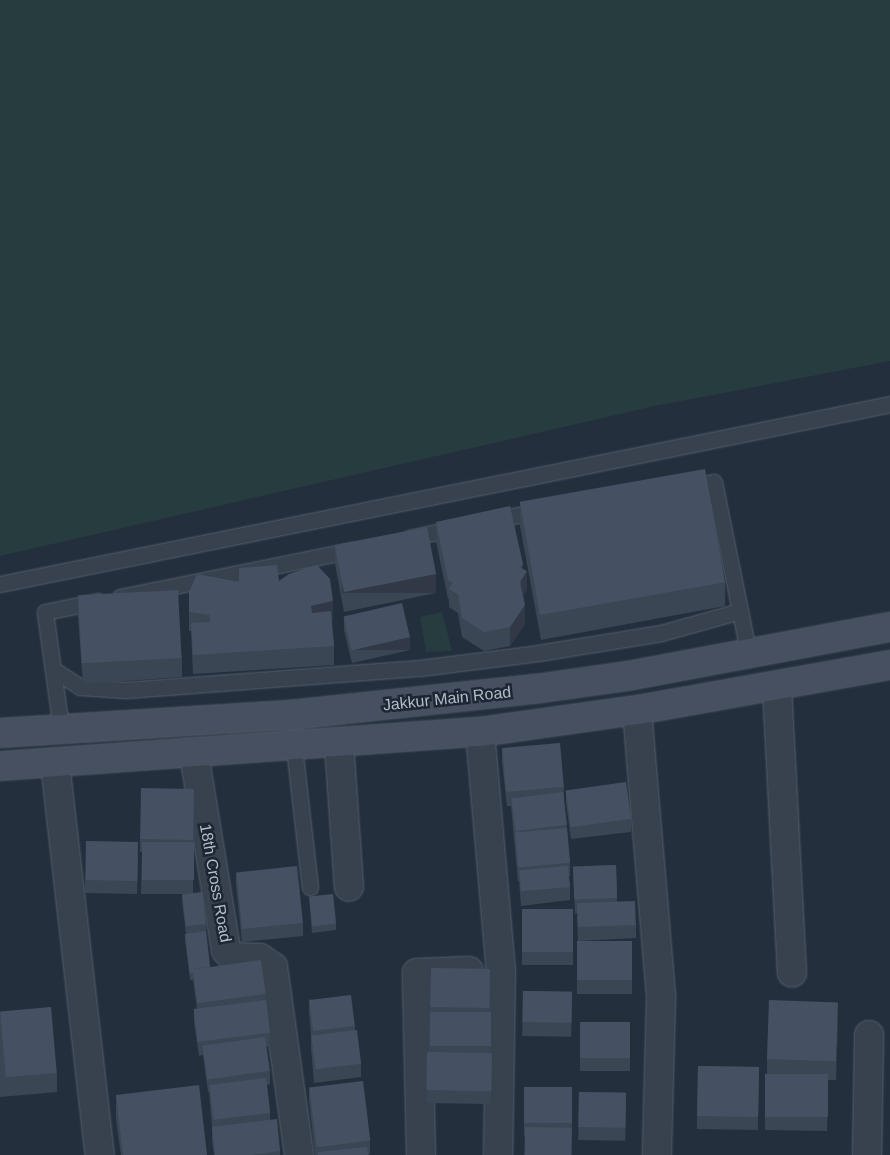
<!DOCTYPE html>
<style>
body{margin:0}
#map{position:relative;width:890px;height:1155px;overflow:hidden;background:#242f3e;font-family:Arial,sans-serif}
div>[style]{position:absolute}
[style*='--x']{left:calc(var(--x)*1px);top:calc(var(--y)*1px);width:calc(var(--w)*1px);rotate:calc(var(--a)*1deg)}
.green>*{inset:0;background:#263c3f}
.roads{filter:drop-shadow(0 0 1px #565f6c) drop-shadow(0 0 1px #565f6c)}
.service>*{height:15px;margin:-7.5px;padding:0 7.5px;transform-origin:7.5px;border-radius:7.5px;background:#38414e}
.minor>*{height:28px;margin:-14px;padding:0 14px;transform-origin:14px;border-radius:14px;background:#38414e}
.secondary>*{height:28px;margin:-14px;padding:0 14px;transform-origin:14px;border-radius:14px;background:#465061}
.wall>*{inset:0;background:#3b4654;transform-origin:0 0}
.shaded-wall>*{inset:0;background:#303945;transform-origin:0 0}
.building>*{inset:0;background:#455162;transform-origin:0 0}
span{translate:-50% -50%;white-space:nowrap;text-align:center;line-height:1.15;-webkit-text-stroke:5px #1d2633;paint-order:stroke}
.street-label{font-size:16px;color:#b4bcc9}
</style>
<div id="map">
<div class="green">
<div style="clip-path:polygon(0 0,890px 0,890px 361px,655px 406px,0 556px)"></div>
<div style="clip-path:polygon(442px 612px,452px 651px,426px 652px,420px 617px)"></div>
</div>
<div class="roads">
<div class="service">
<div style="--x:687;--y:486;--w:27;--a:-8"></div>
<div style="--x:714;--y:482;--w:177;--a:78.6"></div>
<div style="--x:492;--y:520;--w:48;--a:-10.8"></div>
<div style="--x:409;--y:538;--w:47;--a:-12.3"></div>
<div style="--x:0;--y:584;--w:908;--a:-11.43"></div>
<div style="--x:120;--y:597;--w:238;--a:-11.4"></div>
<div style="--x:54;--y:670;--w:31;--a:33"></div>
<div style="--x:80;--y:687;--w:46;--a:3.7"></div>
<div style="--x:126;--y:690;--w:295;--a:-4.3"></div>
<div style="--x:420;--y:668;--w:119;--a:-7.2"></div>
<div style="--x:538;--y:653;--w:125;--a:-9.2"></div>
<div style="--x:661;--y:633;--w:82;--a:-15.6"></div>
<div style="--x:61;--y:728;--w:117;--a:-97.9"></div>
<div style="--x:45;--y:612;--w:54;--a:-11.7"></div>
<div style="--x:294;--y:747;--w:141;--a:83.5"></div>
</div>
<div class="minor">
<div style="--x:777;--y:687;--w:286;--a:87"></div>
<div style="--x:637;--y:710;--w:289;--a:85.2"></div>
<div style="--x:661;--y:998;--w:157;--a:91.5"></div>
<div style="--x:480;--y:732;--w:239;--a:85"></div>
<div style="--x:501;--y:970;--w:185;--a:90.9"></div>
<div style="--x:339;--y:744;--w:143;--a:86"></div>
<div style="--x:194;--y:754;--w:199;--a:80.7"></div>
<div style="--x:226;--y:950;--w:9;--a:49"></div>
<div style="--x:232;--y:957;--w:28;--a:2"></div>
<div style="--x:260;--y:958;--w:16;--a:35"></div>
<div style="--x:273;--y:967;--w:190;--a:82.1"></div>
<div style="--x:55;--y:763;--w:395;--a:83.5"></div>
<div style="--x:421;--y:1155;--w:182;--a:-91.3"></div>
<div style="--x:417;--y:973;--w:52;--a:-2.2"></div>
<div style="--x:867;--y:1155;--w:120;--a:-89"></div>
</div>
<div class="secondary">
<div style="--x:0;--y:733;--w:291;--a:-3.6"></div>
<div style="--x:290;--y:715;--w:246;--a:-6.1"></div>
<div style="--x:535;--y:689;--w:94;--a:-8"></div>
<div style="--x:628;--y:676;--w:267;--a:-10.6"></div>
<div style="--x:0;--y:766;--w:481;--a:-4.1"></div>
<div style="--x:480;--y:732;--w:159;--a:-8"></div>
<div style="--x:637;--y:710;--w:257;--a:-10.1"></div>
</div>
</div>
<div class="wall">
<div style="clip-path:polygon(520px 502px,725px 582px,725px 606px,541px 640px,520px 526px)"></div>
<div style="clip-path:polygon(436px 522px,523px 569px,527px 590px,523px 596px,525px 624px,510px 646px,484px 651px,462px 637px,458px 613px,449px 607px,449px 599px,448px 599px,436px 541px)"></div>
<div style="clip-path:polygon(335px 545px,436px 593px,344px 612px,335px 564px)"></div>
<div style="clip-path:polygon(239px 568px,279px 581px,333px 619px,331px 620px,334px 646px,334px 665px,193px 674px,191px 631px,189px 631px,189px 592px,239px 582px)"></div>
<div style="clip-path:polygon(78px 598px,182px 658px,182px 677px,83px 684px,78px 617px)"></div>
<div style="clip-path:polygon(344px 617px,410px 650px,352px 663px,344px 630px)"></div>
<div style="clip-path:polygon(502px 749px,564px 787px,564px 800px,570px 863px,570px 876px,569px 876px,570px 887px,570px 900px,521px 906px,519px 881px,518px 881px,511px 806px,507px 806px,502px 762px)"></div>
<div style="clip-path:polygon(194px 789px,193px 893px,206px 924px,206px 931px,210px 967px,266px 994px,266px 1000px,270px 1033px,270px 1046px,266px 1047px,270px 1071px,270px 1084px,267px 1085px,270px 1113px,270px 1120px,280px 1151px,280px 1155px,214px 1155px,212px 1140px,212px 1127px,209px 1092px,208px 1092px,203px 1055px,199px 1056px,194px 1022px,194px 1009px,197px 1009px,193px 980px,190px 980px,185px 940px,185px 934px,186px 934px,182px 901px,182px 894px,141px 894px,142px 852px,140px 852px,140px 839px)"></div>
<div style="clip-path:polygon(566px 790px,631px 819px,631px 832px,571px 839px,566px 803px)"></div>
<div style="clip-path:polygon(138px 855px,137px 894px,85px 893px,85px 880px)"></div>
<div style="clip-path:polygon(616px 865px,617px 901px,636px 925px,636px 938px,578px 941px,577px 913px,575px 914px,573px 867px)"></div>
<div style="clip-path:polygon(236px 872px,303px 923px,303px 936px,242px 942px,236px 885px)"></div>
<div style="clip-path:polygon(309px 897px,336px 924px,336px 930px,312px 933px)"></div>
<div style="left:573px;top:909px;width:56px;height:51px;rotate:90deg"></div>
<div style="left:577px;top:941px;width:55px;height:53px"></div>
<div style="clip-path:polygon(431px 968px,490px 969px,490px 1053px,492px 1053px,491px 1104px,427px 1103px,427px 1052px,429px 1052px)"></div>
<div style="left:523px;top:991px;width:49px;height:45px;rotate:1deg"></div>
<div style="clip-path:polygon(309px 999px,355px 1026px,355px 1030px,361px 1064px,361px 1077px,314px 1083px,311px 1048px,311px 1035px,309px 1012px)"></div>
<div style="clip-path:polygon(0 1012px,57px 1073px,57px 1092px,0 1097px)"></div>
<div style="clip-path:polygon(838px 1021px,836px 1080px,828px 1080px,827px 1131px,765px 1130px,765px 1074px,767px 1074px,767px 1059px)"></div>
<div style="left:580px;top:1022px;width:50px;height:49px"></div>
<div style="left:698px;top:1066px;width:61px;height:63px;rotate:1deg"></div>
<div style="clip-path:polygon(309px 1087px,370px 1141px,370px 1154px,368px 1155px,315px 1155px,309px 1100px)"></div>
<div style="clip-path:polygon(572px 1087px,572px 1128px,524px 1136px,524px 1123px)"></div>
<div style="left:579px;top:1092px;width:47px;height:48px;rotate:1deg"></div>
<div style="clip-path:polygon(116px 1095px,207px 1155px,121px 1155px,116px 1119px)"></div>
</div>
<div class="shaded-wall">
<div style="clip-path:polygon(523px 564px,523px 578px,527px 571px,527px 590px,520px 601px,521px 568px)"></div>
<div style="left:436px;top:574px;width:19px;height:94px;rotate:90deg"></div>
<div style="clip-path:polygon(333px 601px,333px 619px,311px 625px,311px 606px)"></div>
<div style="clip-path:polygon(525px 605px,525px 624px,510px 646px,510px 627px)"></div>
<div style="left:410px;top:637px;width:13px;height:59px;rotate:90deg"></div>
<div style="clip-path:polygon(838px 1002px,838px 1021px,836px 1080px,836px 1062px)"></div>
</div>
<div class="building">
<div style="left:705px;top:469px;width:115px;height:188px;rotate:80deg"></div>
<div style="clip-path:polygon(510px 506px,523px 564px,521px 568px,527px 571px,520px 582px,525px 605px,510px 627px,484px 632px,462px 618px,458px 594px,449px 589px,453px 583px,448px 580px,436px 522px)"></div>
<div style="left:427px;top:527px;width:48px;height:94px;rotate:79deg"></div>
<div style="clip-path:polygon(277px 565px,279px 581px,289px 574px,317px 565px,330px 579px,333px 601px,311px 606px,312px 613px,331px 611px,334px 646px,193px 655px,191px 623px,210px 622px,210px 615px,189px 612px,189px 592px,197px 574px,239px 582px,239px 568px)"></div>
<div style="left:178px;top:590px;width:68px;height:100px;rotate:87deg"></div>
<div style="left:402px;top:603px;width:35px;height:60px;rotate:77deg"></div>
<div style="left:560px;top:743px;width:44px;height:58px;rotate:85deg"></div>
<div style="left:626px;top:782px;width:37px;height:61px;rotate:82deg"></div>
<div style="left:141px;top:788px;width:53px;height:51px;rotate:1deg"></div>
<div style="left:563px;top:792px;width:33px;height:52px;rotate:83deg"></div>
<div style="left:567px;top:828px;width:35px;height:52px;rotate:85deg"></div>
<div style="left:86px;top:841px;width:52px;height:39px;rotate:1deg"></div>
<div style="left:142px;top:842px;width:52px;height:38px"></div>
<div style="left:616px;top:865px;width:33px;height:43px;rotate:88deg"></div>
<div style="left:297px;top:866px;width:57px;height:61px;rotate:84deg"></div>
<div style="left:568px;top:866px;width:21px;height:49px;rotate:85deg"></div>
<div style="left:202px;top:892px;width:32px;height:20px;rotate:83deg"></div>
<div style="left:333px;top:894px;width:30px;height:24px;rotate:84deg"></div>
<div style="left:635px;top:901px;width:24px;height:58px;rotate:88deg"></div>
<div style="left:573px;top:909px;width:43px;height:51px;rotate:90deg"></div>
<div style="clip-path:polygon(206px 931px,210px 967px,193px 969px,193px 973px,190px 973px,185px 934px)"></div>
<div style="left:577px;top:941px;width:55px;height:39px"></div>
<div style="left:261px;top:960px;width:34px;height:69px;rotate:82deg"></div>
<div style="left:431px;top:968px;width:59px;height:39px;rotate:1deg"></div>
<div style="left:523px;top:991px;width:49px;height:31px;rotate:1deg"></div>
<div style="left:351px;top:995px;width:31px;height:42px;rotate:83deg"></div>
<div style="left:266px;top:1000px;width:33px;height:73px;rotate:83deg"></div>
<div style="left:769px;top:1000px;width:69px;height:59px;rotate:2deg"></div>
<div style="left:51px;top:1007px;width:66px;height:51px;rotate:85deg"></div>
<div style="left:430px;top:1012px;width:61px;height:34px"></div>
<div style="left:580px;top:1022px;width:50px;height:36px"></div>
<div style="left:357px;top:1030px;width:34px;height:46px;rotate:83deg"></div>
<div style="left:265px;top:1037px;width:34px;height:63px;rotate:82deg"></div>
<div style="left:427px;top:1052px;width:65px;height:38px;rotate:1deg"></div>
<div style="left:698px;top:1066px;width:61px;height:50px;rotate:1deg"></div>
<div style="left:765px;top:1074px;width:63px;height:43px"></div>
<div style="left:266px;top:1078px;width:35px;height:57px;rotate:83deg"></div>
<div style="left:363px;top:1081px;width:60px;height:54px;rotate:83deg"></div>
<div style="clip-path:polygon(199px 1085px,207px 1155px,123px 1155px,116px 1095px)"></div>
<div style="left:524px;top:1087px;width:48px;height:36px"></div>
<div style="left:579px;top:1092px;width:47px;height:35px;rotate:1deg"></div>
<div style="clip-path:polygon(277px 1119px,280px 1151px,251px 1155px,215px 1155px,212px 1127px)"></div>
<div style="left:525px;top:1127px;width:47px;height:28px;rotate:1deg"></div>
<div style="clip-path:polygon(367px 1147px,368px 1155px,318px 1155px,318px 1152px)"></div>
</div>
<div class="street-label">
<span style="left:447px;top:699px;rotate:-6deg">Jakkur Main Road</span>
<span style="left:215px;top:883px;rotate:80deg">18th Cross Road</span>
</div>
</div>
